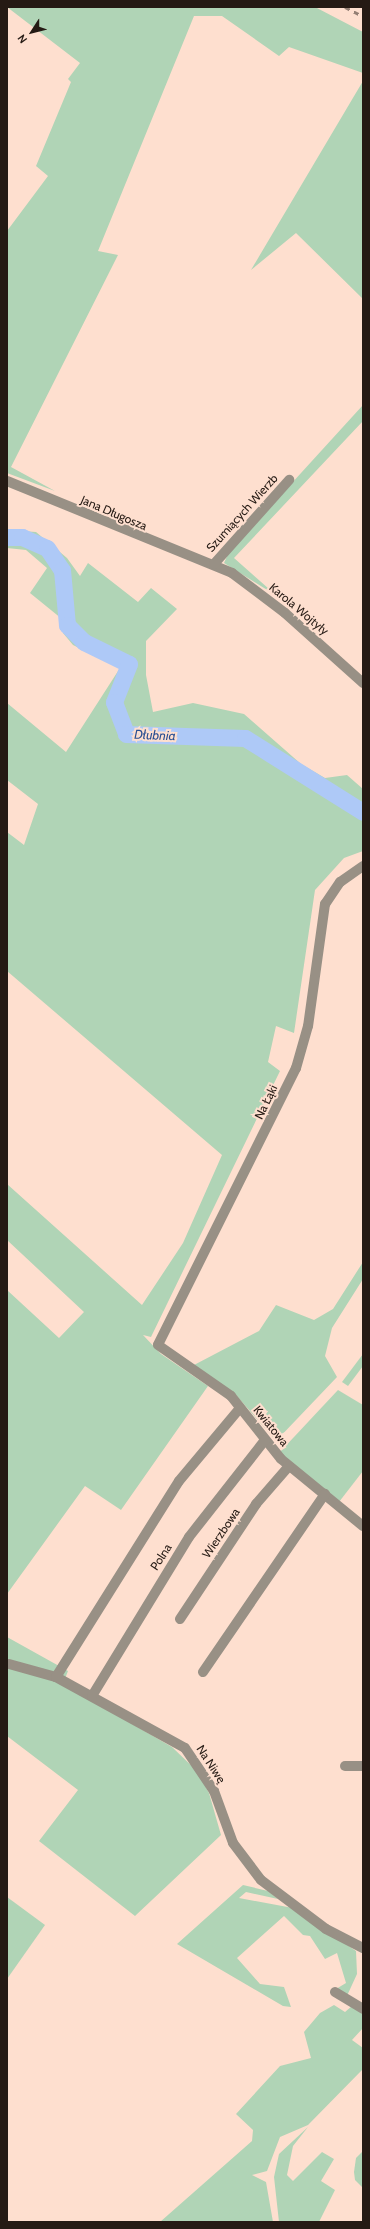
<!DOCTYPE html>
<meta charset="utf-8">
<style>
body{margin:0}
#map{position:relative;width:370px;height:2229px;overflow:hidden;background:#fedfcf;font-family:Cabin,sans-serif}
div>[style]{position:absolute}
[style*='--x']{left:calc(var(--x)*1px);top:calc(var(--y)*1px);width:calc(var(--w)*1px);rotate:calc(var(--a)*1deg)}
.green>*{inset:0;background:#b0d4b6}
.river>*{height:17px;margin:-8.5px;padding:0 8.5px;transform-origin:8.5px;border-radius:8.5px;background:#aec9f7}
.minor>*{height:10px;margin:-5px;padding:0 5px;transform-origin:5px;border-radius:5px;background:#989085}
.rail>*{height:3px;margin-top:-1.5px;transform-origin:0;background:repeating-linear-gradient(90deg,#947f74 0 5px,transparent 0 10px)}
span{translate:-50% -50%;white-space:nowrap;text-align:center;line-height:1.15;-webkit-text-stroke:4px #fedfcf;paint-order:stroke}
.street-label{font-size:12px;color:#251a14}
.water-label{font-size:13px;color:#294e92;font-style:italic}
.frame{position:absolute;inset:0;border:8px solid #251a14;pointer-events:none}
.north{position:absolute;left:12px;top:12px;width:40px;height:40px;-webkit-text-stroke:3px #fedfcf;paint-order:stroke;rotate:234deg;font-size:11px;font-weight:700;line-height:16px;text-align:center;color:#251a14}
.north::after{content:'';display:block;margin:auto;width:14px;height:18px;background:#251a14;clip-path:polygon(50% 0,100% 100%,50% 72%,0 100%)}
</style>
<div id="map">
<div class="green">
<div style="clip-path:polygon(7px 7px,315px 7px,363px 32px,363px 73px,289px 47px,279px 56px,222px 16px,194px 16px,98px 251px,118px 255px,11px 467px,55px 491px,7px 473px,7px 231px,48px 176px,36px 166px,71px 82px,68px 79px,80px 63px)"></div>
<div style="clip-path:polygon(363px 81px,363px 299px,296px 233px,251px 270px)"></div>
<div style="clip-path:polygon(363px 405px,363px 421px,234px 558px,277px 596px,224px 563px,229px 552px)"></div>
<div style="clip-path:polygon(7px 530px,36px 532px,67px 558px,80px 576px,88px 563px,138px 602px,151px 588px,177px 609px,146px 641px,146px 675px,153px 712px,193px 703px,244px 714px,301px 764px,325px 778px,347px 775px,363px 789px,363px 851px,344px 858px,315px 890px,294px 1033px,276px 1026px,268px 1062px,280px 1071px,151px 1337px,143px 1335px,161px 1354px,208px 1386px,121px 1510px,85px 1486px,7px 1594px,7px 1290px,59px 1338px,84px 1312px,7px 1240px,7px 1184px,142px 1305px,183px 1243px,222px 1155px,7px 971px,7px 832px,24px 845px,38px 804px,7px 780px,7px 703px,66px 752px,120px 668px,73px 645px,63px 633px,62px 619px,30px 593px,47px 568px,26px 550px,7px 548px)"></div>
<div style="clip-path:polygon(363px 1262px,363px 1279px,332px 1328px,325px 1356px,337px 1377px,276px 1441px,235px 1394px,194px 1365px,259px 1331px,276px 1305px,314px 1320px,333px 1309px)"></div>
<div style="clip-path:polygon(363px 1354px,363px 1366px,348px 1386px,342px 1382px)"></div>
<div style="clip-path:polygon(338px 1390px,363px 1405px,363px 1471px,339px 1502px,279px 1453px)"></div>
<div style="clip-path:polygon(7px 1637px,68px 1671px,63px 1684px,172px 1747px,198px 1772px,209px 1793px,221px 1835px,135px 1916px,39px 1841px,78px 1790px,7px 1736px)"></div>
<div style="clip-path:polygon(243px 1885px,268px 1891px,278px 1899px,246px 1892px,239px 1898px,293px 1908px,356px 1951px,357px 1974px,346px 1998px,336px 1989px,346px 1983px,337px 1953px,325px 1959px,310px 1936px,303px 1935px,284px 1916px,237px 1958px,260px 1984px,284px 1987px,291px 2007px,283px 2006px,177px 1944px)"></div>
<div style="clip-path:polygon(7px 1897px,45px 1925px,7px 1979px)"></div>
<div style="clip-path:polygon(334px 2005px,345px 2012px,352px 2006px,363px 2012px,363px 2028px,352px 2040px,363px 2048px,363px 2069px,308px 2125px,280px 2137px,267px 2171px,252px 2175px,266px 2182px,273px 2222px,160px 2222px,252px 2141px,253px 2130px,236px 2114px,280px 2066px,311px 2058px,304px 2032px,320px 2013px)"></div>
<div style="clip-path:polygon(308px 2127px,293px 2146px,287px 2175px,293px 2181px,322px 2152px,334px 2159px,321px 2181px,335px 2190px,319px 2222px,279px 2222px,274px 2177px,279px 2154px)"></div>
<div style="clip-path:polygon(363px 2151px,363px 2188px,355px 2180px,354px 2172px,356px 2158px)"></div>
</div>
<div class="river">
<div style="--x:7;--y:537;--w:15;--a:0"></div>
<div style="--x:22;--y:537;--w:27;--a:24"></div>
<div style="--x:47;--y:548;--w:27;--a:56"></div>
<div style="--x:62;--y:570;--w:55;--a:84.8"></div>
<div style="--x:67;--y:625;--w:24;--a:45"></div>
<div style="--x:84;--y:642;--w:50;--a:26.1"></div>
<div style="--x:129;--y:664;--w:41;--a:111.5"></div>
<div style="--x:114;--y:702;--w:34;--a:69"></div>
<div style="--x:126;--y:734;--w:119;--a:1.9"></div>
<div style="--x:245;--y:738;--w:139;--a:32.1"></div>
</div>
<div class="minor">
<div style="--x:7;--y:481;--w:243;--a:22.2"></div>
<div style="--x:232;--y:573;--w:66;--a:37"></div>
<div style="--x:285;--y:613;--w:105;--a:41.9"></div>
<div style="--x:214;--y:564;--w:113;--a:-48.2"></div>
<div style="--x:363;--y:866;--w:28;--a:145"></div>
<div style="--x:340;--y:882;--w:27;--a:124"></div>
<div style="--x:325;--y:904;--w:123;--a:97.9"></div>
<div style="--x:308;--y:1026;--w:44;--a:105.9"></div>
<div style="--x:296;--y:1068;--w:309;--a:116.5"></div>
<div style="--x:158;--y:1345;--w:89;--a:34.9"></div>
<div style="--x:231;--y:1396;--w:80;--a:51.6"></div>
<div style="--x:281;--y:1459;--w:106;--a:39.3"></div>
<div style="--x:180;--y:1619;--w:138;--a:-56.5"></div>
<div style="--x:256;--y:1504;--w:50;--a:-49"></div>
<div style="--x:9;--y:1664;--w:49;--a:15.5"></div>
<div style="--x:56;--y:1677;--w:147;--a:28.8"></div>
<div style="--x:185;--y:1748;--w:52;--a:56"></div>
<div style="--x:214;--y:1791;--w:55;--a:69.9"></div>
<div style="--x:233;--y:1843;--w:46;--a:52.9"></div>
<div style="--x:261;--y:1880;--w:81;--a:37"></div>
<div style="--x:326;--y:1929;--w:42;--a:27.2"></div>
<div style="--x:203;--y:1672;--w:216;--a:-55.6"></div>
<div style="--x:56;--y:1677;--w:231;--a:-57.9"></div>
<div style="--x:179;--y:1481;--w:95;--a:-50.1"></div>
<div style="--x:92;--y:1696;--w:186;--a:-58.6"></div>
<div style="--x:189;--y:1537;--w:123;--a:-51.9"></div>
<div style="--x:345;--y:1766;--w:18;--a:0"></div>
<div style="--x:335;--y:1992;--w:33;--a:31"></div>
</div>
<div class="rail">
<div style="--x:345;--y:7;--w:20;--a:27"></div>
</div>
<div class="street-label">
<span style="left:114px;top:513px;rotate:23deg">Jana Długosza</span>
<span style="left:242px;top:513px;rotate:-48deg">Szumiących Wierzb</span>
<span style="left:299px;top:609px;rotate:40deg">Karola Wojtyły</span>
<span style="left:266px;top:1102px;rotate:-64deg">Na Łąki</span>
<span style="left:271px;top:1426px;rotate:51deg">Kwiatowa</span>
<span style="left:221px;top:1533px;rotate:-56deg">Wierzbowa</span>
<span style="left:161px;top:1557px;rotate:-57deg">Polna</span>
<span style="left:211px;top:1764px;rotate:57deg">Na Niwę</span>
</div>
<div class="water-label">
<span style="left:155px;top:735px;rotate:2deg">Dłubnia</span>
</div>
<div class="frame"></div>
<div class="north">N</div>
</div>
